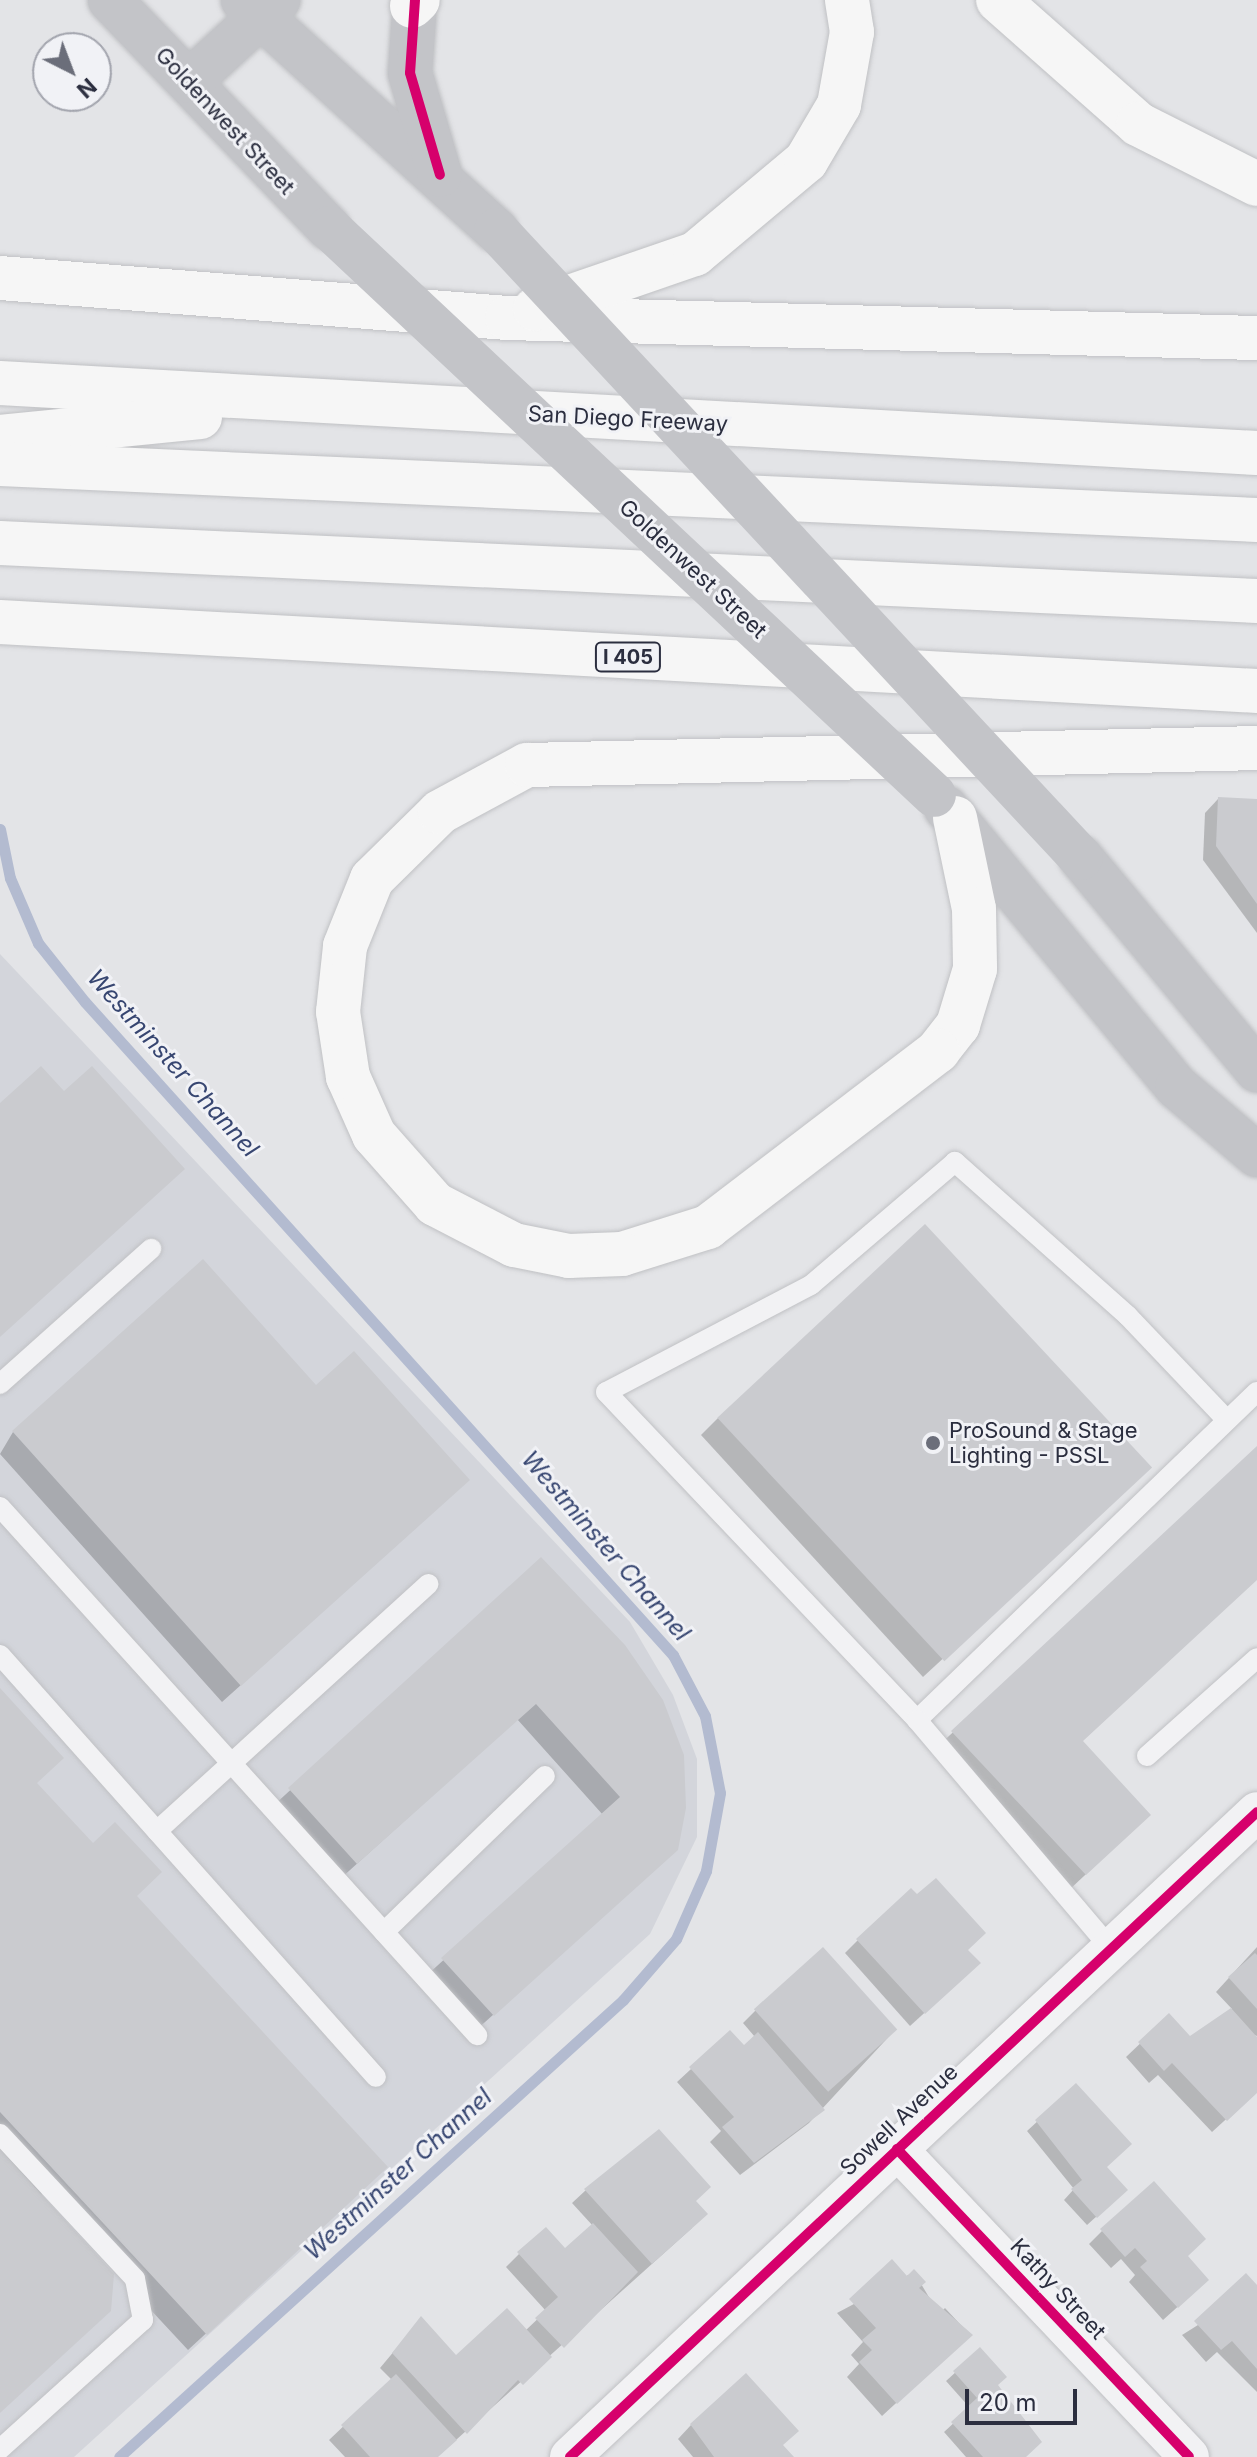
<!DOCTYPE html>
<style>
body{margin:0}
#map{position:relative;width:1257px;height:2457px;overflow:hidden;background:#e3e4e7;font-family:Inter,sans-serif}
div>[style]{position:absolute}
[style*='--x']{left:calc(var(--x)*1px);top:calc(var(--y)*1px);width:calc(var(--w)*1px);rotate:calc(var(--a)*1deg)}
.built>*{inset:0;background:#d3d5db}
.shadow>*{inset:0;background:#0003}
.stream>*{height:11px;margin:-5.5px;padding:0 5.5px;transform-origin:5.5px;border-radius:5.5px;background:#b3bbd0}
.building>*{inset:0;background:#cacbcf;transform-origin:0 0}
.roads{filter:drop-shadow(0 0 2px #c0c1c4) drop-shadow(0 0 2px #c0c1c4)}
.lane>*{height:20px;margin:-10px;padding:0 10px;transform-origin:10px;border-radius:10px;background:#f2f2f4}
.street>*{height:40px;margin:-20px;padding:0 20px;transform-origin:20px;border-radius:20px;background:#f2f2f4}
.secondary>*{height:44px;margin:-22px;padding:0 22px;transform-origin:22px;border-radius:22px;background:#c3c4c8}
.highway>*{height:44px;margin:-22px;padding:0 22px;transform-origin:22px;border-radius:22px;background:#f6f6f6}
.secondary-bridge>*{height:44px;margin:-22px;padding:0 22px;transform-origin:22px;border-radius:22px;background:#c3c4c8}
.cycleway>*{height:10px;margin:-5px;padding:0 5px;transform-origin:5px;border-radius:5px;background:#d6006c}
.dots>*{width:22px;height:22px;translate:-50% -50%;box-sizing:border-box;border:4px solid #f1f2f6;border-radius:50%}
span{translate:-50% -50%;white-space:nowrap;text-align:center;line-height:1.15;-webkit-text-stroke:6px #f1f2f6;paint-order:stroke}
.shield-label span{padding:2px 6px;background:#f1f2f6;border:2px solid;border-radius:6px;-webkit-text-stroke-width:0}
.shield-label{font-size:20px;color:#2b2e3f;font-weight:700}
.street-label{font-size:22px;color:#2b2e3f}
.poi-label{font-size:22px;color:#2b2e3f}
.left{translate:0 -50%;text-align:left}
.water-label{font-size:24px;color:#374671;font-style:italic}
.north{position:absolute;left:32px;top:32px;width:80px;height:80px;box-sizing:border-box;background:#f1f2f6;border:2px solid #a2a4ad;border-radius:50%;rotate:138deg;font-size:22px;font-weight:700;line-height:32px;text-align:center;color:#2b2e3f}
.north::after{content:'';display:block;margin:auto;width:28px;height:36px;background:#6b6e7a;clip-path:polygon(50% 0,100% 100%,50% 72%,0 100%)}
.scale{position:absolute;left:965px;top:2389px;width:112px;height:36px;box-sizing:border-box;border:4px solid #2b2e3f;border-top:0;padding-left:10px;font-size:24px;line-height:28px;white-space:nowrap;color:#2b2e3f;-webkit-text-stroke:6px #f1f2f6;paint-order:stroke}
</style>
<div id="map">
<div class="built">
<div style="clip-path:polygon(0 954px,630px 1622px,673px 1695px,697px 1759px,697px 1837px,650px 1934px,74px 2457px,0 2457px)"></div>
</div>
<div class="shadow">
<div style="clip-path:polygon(1218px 799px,1257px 801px,1257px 933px,1203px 860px,1205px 813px)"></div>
<div style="clip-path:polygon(203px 1262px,316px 1388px,450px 1497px,222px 1702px,0 1454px,13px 1432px)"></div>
<div style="clip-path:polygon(718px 1418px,1130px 1486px,923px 1677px,701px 1435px)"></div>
<div style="clip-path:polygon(1257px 1449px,1257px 1578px,1081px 1742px,1131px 1832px,1068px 1891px,935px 1749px)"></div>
<div style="clip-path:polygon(541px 1560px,658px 1867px,475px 2031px,426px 1976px,603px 1815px,517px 1719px,339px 1880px,273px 1806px)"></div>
<div style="clip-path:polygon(0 1691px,34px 1784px,368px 2184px,188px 2350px,42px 2193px,0 2411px)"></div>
<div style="clip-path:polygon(858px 1940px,966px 1950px,965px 1976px,910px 2026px,845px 1953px)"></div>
<div style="clip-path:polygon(1257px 1947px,1257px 2036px,1249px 2033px,1257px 2042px,1257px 2091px,1212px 2132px,1158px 2075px,1149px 2083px,1126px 2057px,1169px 2016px,1190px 2038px,1232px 2009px,1216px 1992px)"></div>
<div style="clip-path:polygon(756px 2010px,895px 2030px,809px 2123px,740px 2175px,710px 2142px,721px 2131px,677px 2082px,730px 2033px,744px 2048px,755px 2037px,743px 2023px)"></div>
<div style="clip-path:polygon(1076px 2086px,1117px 2198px,1087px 2225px,1064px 2200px,1074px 2189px,1027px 2131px)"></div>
<div style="clip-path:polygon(586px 2190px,694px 2202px,692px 2228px,437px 2457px,345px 2457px,329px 2440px,392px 2380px,380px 2368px,421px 2319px,456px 2357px,525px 2331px,546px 2311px,506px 2267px,519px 2254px,565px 2251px,593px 2226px,572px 2203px)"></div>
<div style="clip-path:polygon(1102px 2231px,1186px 2256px,1193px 2293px,1163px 2320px,1129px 2282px,1135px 2275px,1121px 2259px,1111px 2268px,1089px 2244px)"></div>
<div style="clip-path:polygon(914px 2272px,939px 2314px,945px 2308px,970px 2335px,882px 2416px,847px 2377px,859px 2364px,851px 2355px,863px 2342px,837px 2313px)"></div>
<div style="clip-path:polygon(1257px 2288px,1257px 2392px,1217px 2352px,1206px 2362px,1182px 2335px)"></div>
<div style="clip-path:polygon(980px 2350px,996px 2385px,1024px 2457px,966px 2457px,944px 2432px,970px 2408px,946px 2381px)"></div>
<div style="clip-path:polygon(691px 2425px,792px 2457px,693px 2457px,678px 2439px)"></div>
</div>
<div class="stream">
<div style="--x:0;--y:829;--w:50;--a:78.5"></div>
<div style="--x:10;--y:878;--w:71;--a:66.7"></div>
<div style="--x:38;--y:943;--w:75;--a:51.5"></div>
<div style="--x:85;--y:1002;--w:879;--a:48"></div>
<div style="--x:673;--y:1655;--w:69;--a:62.3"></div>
<div style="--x:705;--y:1716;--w:78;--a:79"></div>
<div style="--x:720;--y:1793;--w:79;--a:100.2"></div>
<div style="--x:706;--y:1871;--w:74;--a:113.8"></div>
<div style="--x:676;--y:1939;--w:81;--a:131"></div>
<div style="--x:623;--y:2000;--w:680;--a:137.8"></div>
</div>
<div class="building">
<div style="clip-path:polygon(1218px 797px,1257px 799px,1257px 904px,1216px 846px)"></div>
<div style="clip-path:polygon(41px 1066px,64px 1091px,92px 1066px,185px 1169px,0 1337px,0 1103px)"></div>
<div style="left:925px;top:1224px;width:333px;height:284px;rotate:47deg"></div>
<div style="clip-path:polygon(203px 1259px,316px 1385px,354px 1351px,470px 1480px,241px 1686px,12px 1431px)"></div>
<div style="clip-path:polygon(1257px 1446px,1257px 1580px,1083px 1741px,1151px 1815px,1086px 1875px,951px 1731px)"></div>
<div style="clip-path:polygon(541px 1557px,625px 1645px,663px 1700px,684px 1755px,686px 1808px,678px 1850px,494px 2016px,441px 1958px,620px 1797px,536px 1704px,357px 1864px,288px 1788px)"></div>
<div style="clip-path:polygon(0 1688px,64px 1758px,37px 1783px,93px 1843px,115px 1822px,162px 1872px,137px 1896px,388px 2167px,207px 2335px,0 2112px)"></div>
<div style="clip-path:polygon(936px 1878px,986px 1933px,968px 1950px,981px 1963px,925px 2014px,856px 1939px,911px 1888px,917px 1894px)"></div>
<div style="left:823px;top:1947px;width:111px;height:93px;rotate:48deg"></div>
<div style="clip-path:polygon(1255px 1953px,1257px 1955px,1257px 2009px,1228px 1977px)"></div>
<div style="clip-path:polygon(1231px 2008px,1257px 2037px,1257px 2093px,1227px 2121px,1172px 2063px,1164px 2071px,1138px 2042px,1169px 2013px,1190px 2036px)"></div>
<div style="clip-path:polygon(730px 2030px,744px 2045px,758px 2032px,825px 2110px,754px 2163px,722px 2127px,734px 2117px,689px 2067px)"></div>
<div style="clip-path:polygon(1076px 2083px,1132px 2144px,1107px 2167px,1128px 2190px,1097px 2218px,1071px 2189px,1082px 2180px,1035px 2120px)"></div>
<div style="clip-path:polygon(659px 2129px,711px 2187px,696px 2201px,708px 2214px,652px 2264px,584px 2189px)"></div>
<div style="clip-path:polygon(0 2149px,114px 2274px,111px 2311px,0 2413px)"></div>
<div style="clip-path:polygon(1154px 2181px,1206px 2239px,1188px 2256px,1209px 2280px,1178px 2308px,1140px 2267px,1147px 2261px,1135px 2248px,1125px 2257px,1100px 2229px)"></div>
<div style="clip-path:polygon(593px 2223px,638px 2272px,564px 2348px,535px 2318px,558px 2297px,517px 2252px,546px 2227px,565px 2248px)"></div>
<div style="clip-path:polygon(892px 2259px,907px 2276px,914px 2269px,926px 2282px,919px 2288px,973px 2335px,897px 2404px,859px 2362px,872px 2350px,862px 2340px,876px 2328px,849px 2299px)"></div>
<div style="clip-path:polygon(1246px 2273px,1257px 2285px,1257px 2369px,1232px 2341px,1221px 2350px,1194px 2321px)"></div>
<div style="clip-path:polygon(507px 2308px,552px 2357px,523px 2385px,518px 2380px,467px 2434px,392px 2353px,421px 2316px,456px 2355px)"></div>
<div style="clip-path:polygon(980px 2347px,1007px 2377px,998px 2385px,1042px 2442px,1026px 2457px,983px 2457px,951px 2422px,977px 2398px,953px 2371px)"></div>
<div style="clip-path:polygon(746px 2373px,799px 2431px,783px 2445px,794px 2457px,714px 2457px,690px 2424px)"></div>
<div style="clip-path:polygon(396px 2374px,457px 2440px,438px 2457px,370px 2457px,341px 2425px)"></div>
</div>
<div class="roads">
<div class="lane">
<div style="--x:0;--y:1384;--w:203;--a:-41.8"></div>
<div style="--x:1225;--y:1418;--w:141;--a:-133.6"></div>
<div style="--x:1128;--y:1316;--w:232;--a:-138.3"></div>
<div style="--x:955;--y:1162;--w:189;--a:139.5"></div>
<div style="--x:811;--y:1285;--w:231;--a:152.4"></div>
<div style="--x:606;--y:1392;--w:452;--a:46.5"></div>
<div style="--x:917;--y:1720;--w:472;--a:-44"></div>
<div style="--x:0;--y:1507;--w:712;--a:47.91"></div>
<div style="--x:0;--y:1655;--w:565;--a:48.3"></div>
<div style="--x:917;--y:1720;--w:300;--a:49.7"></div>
<div style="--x:1147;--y:1756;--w:147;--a:-41.7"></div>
<div style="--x:157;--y:1831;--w:367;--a:-42.3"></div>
<div style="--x:384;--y:1932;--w:224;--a:-44.1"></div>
<div style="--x:0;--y:2134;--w:198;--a:47"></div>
<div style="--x:135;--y:2279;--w:42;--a:79"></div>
<div style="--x:143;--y:2320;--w:193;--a:137.9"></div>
</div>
<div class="street">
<div style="--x:897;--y:2149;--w:424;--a:46.5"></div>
<div style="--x:570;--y:2457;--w:942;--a:-43.19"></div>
</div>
<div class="secondary">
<div style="--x:110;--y:0;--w:316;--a:46.2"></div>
<div style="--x:243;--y:0;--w:342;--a:42.3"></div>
<div style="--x:415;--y:0;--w:73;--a:93.9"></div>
<div style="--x:410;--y:73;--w:106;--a:73.6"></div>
<div style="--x:190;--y:81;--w:120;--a:-42.6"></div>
<div style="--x:946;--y:808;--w:362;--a:50.4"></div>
<div style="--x:1177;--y:1087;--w:105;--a:40.4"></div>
<div style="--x:1081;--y:858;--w:276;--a:50.3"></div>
</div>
<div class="highway">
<div style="--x:998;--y:0;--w:187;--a:41.5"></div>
<div style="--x:1138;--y:124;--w:133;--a:26.8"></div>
<div style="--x:412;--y:6;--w:8;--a:-45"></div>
<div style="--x:0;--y:278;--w:509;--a:4.51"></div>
<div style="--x:507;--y:318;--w:750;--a:1.53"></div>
<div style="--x:535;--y:309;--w:169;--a:-19"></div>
<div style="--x:695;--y:254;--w:145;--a:-40"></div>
<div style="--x:806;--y:161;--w:65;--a:-59.5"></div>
<div style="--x:839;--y:105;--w:74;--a:-79.9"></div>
<div style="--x:852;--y:32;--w:32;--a:-99"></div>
<div style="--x:0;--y:383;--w:1259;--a:3.19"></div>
<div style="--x:0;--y:437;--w:201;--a:-5.7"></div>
<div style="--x:0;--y:464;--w:1258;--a:2.55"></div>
<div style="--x:0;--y:543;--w:1258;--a:2.64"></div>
<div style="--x:0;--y:622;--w:1259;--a:3.14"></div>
<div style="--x:955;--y:818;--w:93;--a:78.2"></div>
<div style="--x:974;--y:909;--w:60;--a:89"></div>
<div style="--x:975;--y:969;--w:59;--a:106.9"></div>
<div style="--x:958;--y:1025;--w:33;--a:128"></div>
<div style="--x:938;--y:1051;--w:290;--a:142.6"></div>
<div style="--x:708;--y:1227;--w:90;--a:162.6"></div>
<div style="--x:622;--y:1254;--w:53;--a:177.8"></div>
<div style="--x:569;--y:1256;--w:56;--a:-168.7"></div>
<div style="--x:514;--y:1245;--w:89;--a:-152.6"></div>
<div style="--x:435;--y:1204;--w:92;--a:-131.5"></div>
<div style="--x:374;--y:1135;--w:64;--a:-114.1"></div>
<div style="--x:348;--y:1077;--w:66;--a:-98.7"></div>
<div style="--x:338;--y:1012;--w:66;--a:-83.9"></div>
<div style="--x:345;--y:946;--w:72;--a:-68.1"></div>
<div style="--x:372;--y:879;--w:95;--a:-44.6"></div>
<div style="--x:440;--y:812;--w:99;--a:-28.4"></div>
<div style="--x:527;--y:765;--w:730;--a:-1.33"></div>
</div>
</div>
<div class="secondary-bridge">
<div style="--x:329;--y:228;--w:829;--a:43.14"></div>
<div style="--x:496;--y:230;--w:858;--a:47.03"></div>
</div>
<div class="cycleway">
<div style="--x:415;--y:0;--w:73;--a:93.9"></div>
<div style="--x:410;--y:73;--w:106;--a:73.6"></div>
<div style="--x:897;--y:2149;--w:424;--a:46.5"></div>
<div style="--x:570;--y:2457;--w:942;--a:-43.19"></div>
</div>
<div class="dots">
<div style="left:933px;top:1443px;background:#6b6e7a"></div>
</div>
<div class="shield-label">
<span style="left:628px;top:657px">I 405</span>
</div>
<div class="street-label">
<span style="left:225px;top:121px;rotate:47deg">Goldenwest Street</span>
<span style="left:628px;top:419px;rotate:3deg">San Diego Freeway</span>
<span style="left:693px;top:569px;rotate:43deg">Goldenwest Street</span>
<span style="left:899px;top:2120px;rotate:-43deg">Sowell Avenue</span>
<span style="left:1058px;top:2289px;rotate:47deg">Kathy Street</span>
</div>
<div class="poi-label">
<span class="left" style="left:949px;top:1443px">ProSound &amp; Stage<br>Lighting - PSSL</span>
</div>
<div class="water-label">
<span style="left:173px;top:1063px;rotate:48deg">Westminster Channel</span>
<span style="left:606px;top:1546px;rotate:49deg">Westminster Channel</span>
<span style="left:398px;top:2174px;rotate:-42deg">Westminster Channel</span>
</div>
<div class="north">N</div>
<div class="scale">20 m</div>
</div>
